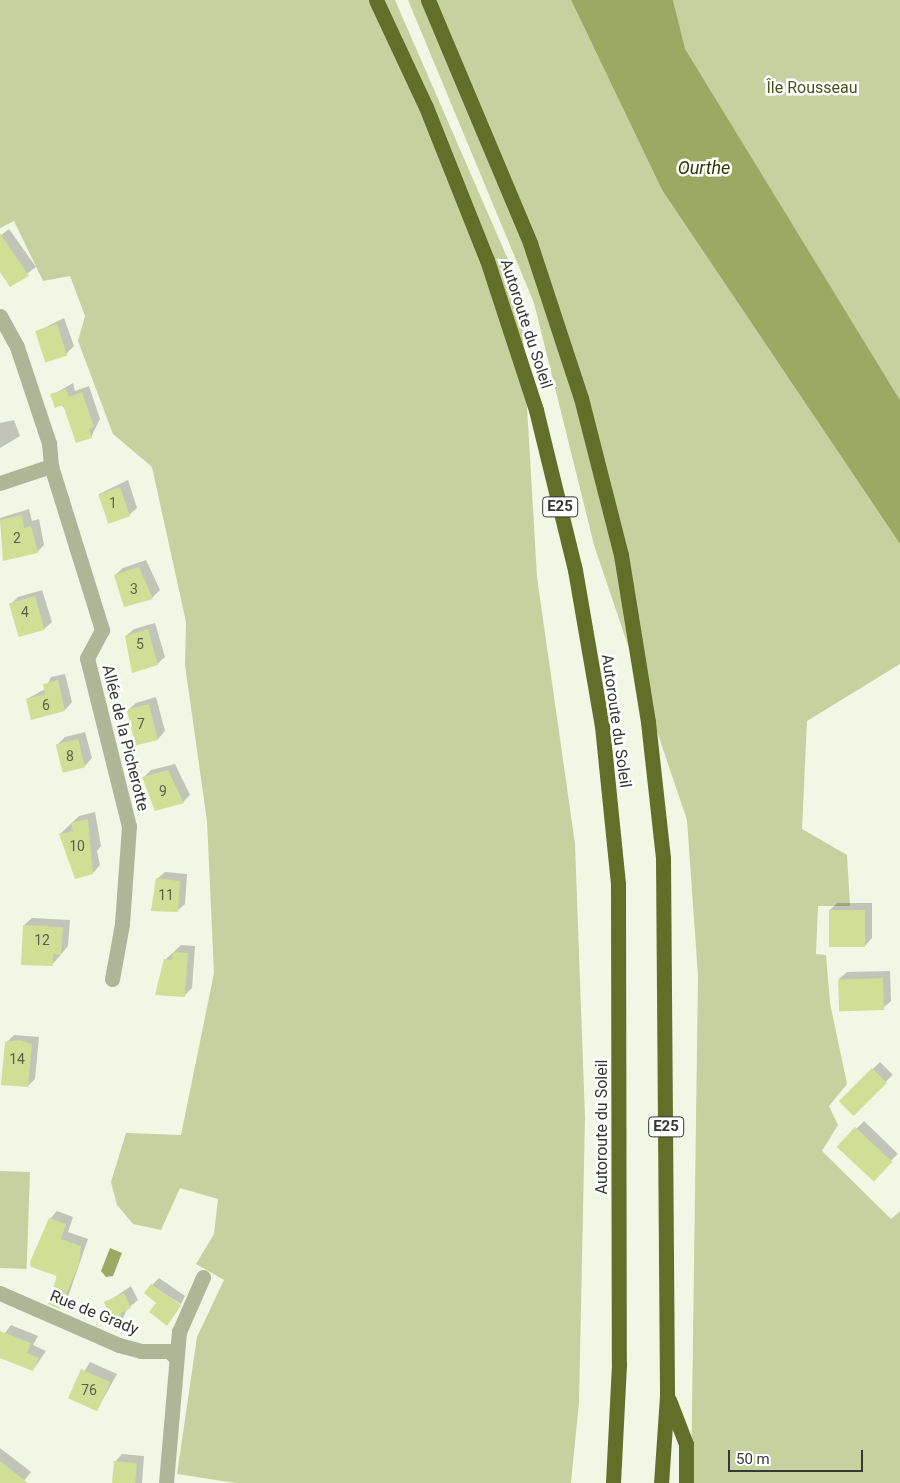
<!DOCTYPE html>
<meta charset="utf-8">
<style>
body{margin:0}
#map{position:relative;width:900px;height:1483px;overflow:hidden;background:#f2f6e5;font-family:Roboto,sans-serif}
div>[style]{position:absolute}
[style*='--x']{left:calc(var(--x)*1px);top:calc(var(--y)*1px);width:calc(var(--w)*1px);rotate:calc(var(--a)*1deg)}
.green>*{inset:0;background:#c6d19f;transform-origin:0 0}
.water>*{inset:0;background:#9ca963}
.shadow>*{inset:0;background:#0003;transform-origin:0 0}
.building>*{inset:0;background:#d0de96;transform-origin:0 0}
.street>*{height:15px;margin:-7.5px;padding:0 7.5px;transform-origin:7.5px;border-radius:7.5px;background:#afb697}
.highway>*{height:15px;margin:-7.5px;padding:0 7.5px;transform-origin:7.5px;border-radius:7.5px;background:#636e28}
span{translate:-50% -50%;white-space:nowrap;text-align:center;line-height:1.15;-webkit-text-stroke:5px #fff;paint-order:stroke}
.number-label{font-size:14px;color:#5c624a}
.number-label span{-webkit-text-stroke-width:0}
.shield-label span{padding:1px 4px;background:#fff;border:1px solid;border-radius:4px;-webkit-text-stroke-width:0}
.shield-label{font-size:15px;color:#363831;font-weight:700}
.park-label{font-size:16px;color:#49521e}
.street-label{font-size:16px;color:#363831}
.water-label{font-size:18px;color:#323a01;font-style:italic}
.scale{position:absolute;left:728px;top:1450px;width:135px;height:22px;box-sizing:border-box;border:2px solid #363831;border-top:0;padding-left:6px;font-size:15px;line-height:18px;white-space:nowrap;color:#363831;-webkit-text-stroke:4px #fff;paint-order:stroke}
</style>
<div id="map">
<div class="green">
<div style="clip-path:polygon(0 0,395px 0,520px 287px,537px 577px,575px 844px,585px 1118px,579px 1402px,571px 1483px,236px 1483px,177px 1474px,197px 1337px,224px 1280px,196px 1264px,214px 1234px,218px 1199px,180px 1188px,161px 1230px,133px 1224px,117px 1205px,111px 1182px,126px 1133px,181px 1135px,214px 973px,207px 821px,185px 665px,186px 622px,152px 467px,113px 434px,78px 341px,85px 316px,70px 276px,43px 281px,14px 221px,0 228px)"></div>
<div style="clip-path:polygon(408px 0,571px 0,662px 190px,900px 544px,900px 664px,807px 721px,802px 829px,847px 855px,850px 906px,818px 906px,816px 954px,826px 955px,830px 1003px,847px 1084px,829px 1106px,838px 1125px,822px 1151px,891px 1219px,900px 1211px,900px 1483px,691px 1483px,698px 976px,687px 820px,594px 545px,534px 303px)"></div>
<div style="clip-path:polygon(673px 0,900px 0,900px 400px,684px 49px)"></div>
<div style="left:0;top:1171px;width:30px;height:97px;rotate:2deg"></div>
</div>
<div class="water">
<div style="clip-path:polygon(571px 0,673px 0,685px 49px,900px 400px,900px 544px,662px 190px)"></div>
<div style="clip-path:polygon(110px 1248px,122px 1253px,113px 1276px,106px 1277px,101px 1271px)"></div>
</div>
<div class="shadow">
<div style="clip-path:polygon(9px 229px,36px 267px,10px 286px,0 272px,0 236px)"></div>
<div style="clip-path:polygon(64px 318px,74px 346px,66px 354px,36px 332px)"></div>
<div style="clip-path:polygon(73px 383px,75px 391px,89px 386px,100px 419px,91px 437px,52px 395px)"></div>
<div style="clip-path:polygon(14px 420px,20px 436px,0 448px,0 423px)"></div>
<div style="clip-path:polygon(128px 480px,137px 508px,129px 515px,99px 494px)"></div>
<div style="clip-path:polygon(29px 509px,32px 521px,39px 519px,44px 545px,37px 552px,4px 560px,0 518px)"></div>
<div style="clip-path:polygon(146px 560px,160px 590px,153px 597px,125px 606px,115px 575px,123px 568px)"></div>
<div style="clip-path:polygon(42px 590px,52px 622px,44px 629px,10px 605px,18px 597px)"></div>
<div style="clip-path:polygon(155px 623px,165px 657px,157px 664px,133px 671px,126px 636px,134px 629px)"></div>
<div style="clip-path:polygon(65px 674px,72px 702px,65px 710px,32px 718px,27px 699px,45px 689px,51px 677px)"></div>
<div style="clip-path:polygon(156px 697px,165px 731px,158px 739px,128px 710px,136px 703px)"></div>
<div style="clip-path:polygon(85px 732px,92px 758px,85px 766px,57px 745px,65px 737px)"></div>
<div style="clip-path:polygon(175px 764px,190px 795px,183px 802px,144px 777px,151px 770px)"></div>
<div style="clip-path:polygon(95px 812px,101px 846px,97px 851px,100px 865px,93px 873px,60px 834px,79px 816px)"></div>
<div style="clip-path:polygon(165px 872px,187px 874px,185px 904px,177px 911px,157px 879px)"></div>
<div style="clip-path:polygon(837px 903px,872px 903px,872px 938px,865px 946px,830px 910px)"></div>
<div style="clip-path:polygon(32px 918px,70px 920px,68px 946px,52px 965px,24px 925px)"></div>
<div style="clip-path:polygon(181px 945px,195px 946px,192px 988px,184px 996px,165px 960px)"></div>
<div style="clip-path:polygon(890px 971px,891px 1001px,883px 1008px,839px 979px,847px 972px)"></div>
<div style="clip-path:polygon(14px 1035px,39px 1037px,35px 1079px,28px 1086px,6px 1043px)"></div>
<div style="left:880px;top:1062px;width:18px;height:55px;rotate:45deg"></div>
<div style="left:864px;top:1121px;width:47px;height:36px;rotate:44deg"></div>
<div style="clip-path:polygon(57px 1211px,73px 1217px,68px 1232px,88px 1239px,67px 1300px,60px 1307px,50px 1219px)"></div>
<div style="clip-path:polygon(159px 1278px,185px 1296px,181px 1304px,152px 1286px,180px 1306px,167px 1325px,151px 1312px,158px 1303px,146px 1293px,152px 1285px)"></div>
<div style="clip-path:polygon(131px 1286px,138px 1300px,127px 1309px,118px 1330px,106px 1303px)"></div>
<div style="clip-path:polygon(11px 1325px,38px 1336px,33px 1345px,46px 1351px,33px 1370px,0 1356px,0 1340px)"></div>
<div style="clip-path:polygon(90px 1362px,117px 1374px,97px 1410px,69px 1397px)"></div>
<div style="clip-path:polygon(0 1448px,31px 1472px,22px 1483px,0 1483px)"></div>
<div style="clip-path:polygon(122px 1454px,144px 1456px,142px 1483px,113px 1483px,115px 1462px)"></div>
</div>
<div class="building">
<div style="clip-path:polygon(0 233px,29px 276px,10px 287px,0 271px)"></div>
<div style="left:57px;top:324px;width:33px;height:23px;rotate:72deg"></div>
<div style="clip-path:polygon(66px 389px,69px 397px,82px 392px,94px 427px,89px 429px,92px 438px,76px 443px,63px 405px,55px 408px,50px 394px)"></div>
<div style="left:120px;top:487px;width:31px;height:23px;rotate:71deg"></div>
<div style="clip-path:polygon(22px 515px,24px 528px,31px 526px,38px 553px,3px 561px,0 520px)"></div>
<div style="clip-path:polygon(139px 567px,153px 599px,124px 607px,114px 575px)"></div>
<div style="left:35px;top:596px;width:35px;height:27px;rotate:74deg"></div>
<div style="clip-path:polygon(148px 629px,158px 665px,132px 673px,125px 636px)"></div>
<div style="clip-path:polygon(58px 680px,65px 711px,31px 720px,26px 699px,45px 694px,43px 684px)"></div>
<div style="left:149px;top:704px;width:37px;height:23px;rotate:76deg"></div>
<div style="left:78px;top:739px;width:29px;height:23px;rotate:76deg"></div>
<div style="clip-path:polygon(168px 770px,184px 803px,155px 811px,142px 777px)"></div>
<div style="clip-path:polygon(88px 819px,93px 874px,75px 879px,59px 834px,73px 831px,71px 823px)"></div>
<div style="clip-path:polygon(156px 878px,180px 881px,178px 912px,151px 911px)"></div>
<div style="left:829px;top:910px;width:36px;height:37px"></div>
<div style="clip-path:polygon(23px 925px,63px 927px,61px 955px,53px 954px,53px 966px,21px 965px)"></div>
<div style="clip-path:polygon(173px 952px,188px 953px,185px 997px,155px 995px,164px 959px,172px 960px)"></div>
<div style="left:883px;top:978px;width:32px;height:45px;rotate:88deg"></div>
<div style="clip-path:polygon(19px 1040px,32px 1044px,28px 1087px,1px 1085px,5px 1042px)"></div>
<div style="left:872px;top:1068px;width:21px;height:47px;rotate:45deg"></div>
<div style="left:855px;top:1127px;width:51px;height:27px;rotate:43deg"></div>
<div style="clip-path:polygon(49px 1218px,66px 1224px,61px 1239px,81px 1246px,79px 1264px,60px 1309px,48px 1304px,57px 1276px,31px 1267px,30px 1262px)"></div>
<div style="clip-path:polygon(151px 1284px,181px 1305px,167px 1326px,149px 1312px,156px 1303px,144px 1293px)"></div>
<div style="clip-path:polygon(124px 1293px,131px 1308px,121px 1313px,117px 1332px,104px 1302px)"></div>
<div style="clip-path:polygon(0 1331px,31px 1343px,27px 1353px,39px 1358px,33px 1371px,0 1358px)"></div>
<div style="left:81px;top:1369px;width:32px;height:32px;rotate:24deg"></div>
<div style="clip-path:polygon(0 1461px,28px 1483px,0 1483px)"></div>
<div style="left:114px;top:1461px;width:23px;height:22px;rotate:5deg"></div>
</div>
<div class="street">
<div style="--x:0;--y:316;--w:35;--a:61"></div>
<div style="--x:17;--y:347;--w:101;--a:71.6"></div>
<div style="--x:49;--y:443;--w:23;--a:85"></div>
<div style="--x:51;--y:466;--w:172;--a:72.7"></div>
<div style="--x:102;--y:630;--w:32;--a:118"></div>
<div style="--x:87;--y:658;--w:173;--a:76"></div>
<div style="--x:129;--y:826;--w:98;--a:94.1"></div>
<div style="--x:122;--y:924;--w:56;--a:100.3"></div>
<div style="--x:0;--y:483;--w:54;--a:-18.4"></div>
<div style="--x:0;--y:1293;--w:130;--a:23.6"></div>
<div style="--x:119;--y:1345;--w:23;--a:15"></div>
<div style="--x:141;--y:1351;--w:28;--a:0"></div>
<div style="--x:169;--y:1351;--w:8;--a:45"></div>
<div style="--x:166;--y:1483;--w:152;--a:-85.1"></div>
<div style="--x:179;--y:1332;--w:60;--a:-66.4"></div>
</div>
<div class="highway">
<div style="--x:376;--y:0;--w:118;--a:65"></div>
<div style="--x:426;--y:107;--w:165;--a:68.3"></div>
<div style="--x:487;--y:260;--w:158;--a:71.9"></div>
<div style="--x:536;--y:410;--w:165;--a:76.3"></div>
<div style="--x:575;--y:570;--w:158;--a:80.2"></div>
<div style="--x:602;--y:726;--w:159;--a:84.2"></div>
<div style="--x:618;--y:884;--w:480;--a:89.9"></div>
<div style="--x:619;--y:1364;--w:119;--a:92.9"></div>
<div style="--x:428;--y:0;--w:264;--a:67.2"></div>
<div style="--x:530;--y:243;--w:163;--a:71.8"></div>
<div style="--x:581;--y:398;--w:162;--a:75.7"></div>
<div style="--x:621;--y:555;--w:169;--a:80.8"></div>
<div style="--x:648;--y:722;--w:137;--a:83.7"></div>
<div style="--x:663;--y:858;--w:538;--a:89.57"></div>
<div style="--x:667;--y:1396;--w:87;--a:93.9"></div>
<div style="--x:669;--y:1400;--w:47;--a:68.9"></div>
<div style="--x:686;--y:1444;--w:39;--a:90"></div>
</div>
<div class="number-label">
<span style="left:113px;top:503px">1</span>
<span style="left:17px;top:538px">2</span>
<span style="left:134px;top:589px">3</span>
<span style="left:25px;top:612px">4</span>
<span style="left:140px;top:644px">5</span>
<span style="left:46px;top:705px">6</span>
<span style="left:141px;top:724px">7</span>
<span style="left:70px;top:756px">8</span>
<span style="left:163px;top:791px">9</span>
<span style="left:77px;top:846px">10</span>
<span style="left:166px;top:895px">11</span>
<span style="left:42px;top:940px">12</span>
<span style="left:17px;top:1059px">14</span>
<span style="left:89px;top:1390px">76</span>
</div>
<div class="shield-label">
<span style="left:560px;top:507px">E25</span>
<span style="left:666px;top:1127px">E25</span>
</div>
<div class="park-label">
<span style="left:812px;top:88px">Île Rousseau</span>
</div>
<div class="street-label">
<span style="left:526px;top:324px;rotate:72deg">Autoroute du Soleil</span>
<span style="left:616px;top:721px;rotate:82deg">Autoroute du Soleil</span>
<span style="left:125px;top:738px;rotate:76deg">Allée de la Picherotte</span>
<span style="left:602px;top:1127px;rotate:-90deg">Autoroute du Soleil</span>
<span style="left:94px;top:1313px;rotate:22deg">Rue de Grady</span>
</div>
<div class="water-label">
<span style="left:704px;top:168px">Ourthe</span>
</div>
<div class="scale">50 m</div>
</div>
